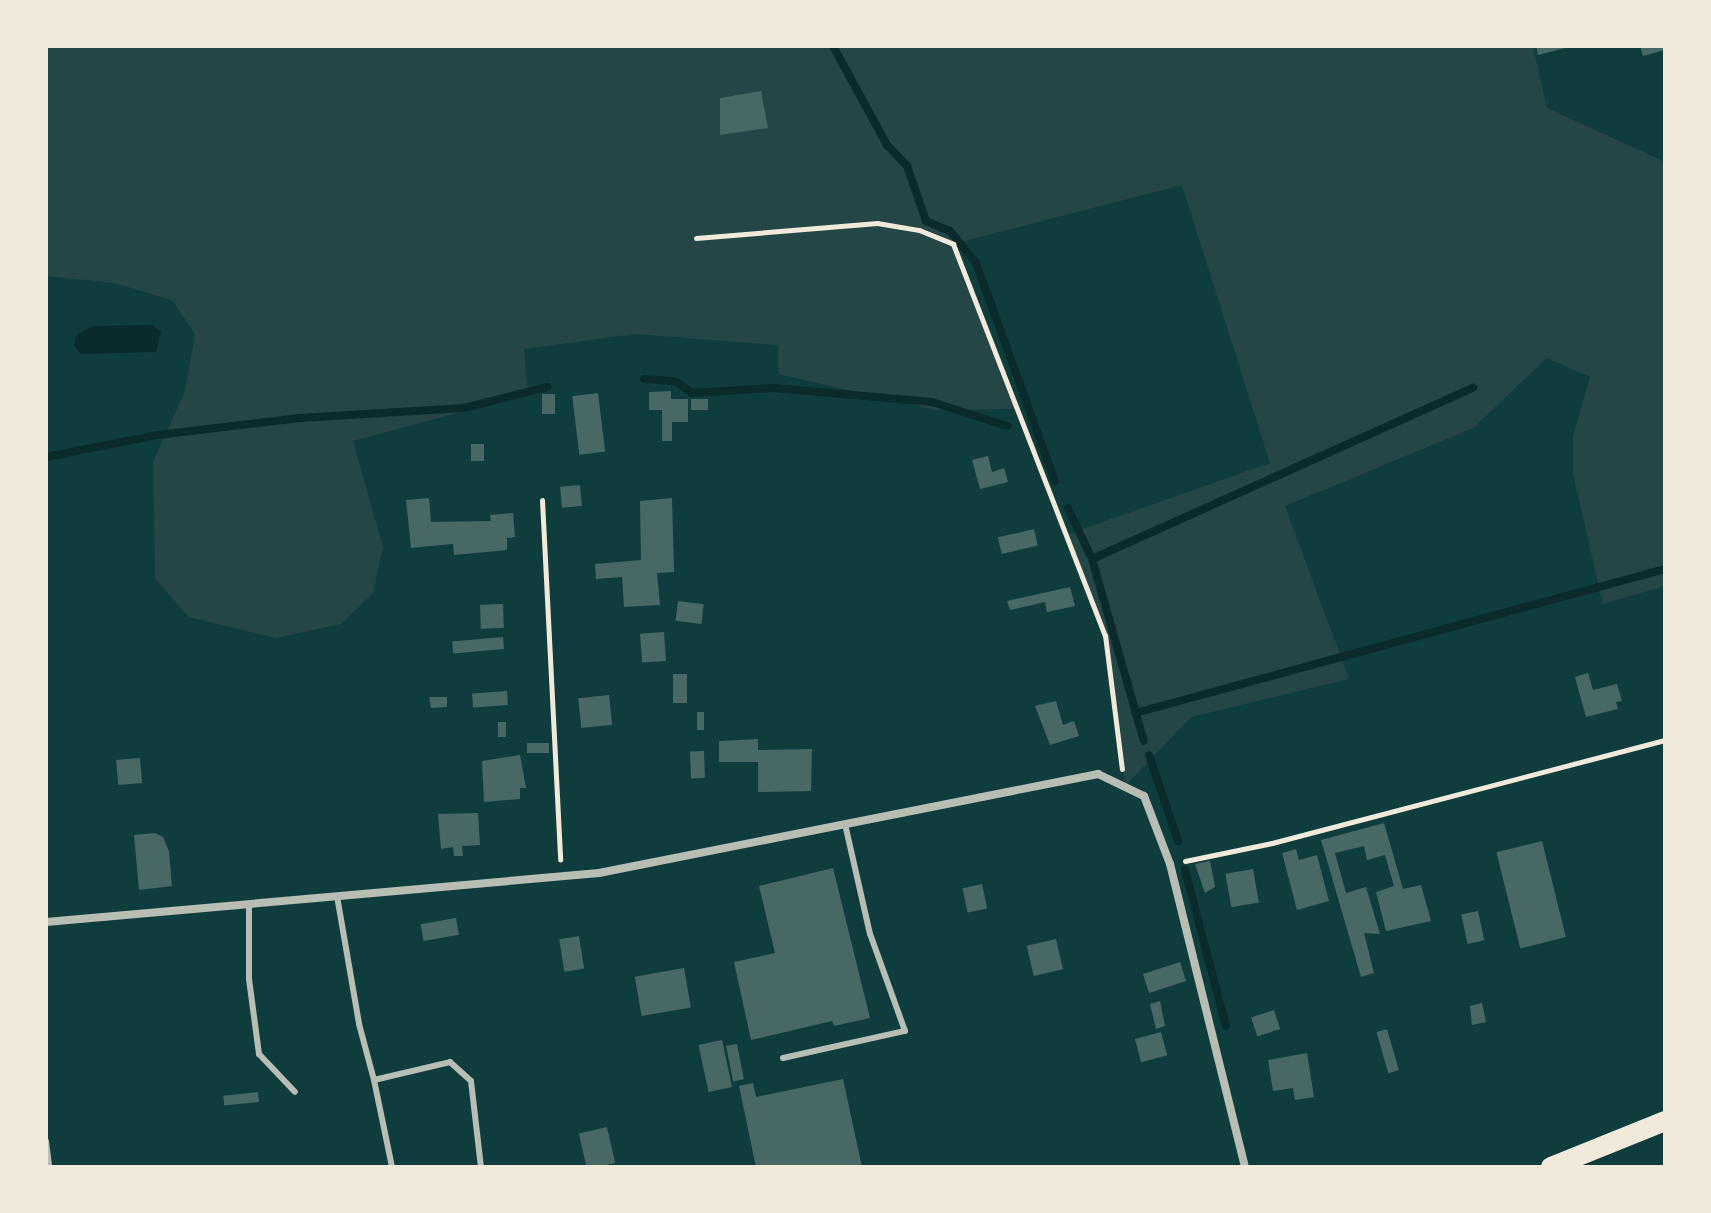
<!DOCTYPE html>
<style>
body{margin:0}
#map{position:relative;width:1711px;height:1213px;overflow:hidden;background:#0f3d3e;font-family:Rubik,sans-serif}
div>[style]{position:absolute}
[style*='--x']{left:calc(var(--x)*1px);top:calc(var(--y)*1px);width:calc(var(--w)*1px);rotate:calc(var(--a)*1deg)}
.green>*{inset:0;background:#244646}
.water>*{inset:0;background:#0a2a2b}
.stream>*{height:8px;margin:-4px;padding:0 4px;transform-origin:4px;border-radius:4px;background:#0a2a2b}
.building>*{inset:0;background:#486865;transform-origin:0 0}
.path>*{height:5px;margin:-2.5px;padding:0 2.5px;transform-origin:2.5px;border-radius:2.5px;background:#f1e9da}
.service>*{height:6px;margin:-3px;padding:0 3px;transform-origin:3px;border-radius:3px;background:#b8beb3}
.minor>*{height:8px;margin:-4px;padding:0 4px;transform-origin:4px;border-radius:4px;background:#b8beb3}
.primary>*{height:20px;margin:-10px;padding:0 10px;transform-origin:10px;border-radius:10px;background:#f1e9da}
span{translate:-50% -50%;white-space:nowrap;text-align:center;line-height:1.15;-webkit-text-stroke:6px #f1e9da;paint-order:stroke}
.frame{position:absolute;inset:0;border:48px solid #f1e9da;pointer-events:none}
</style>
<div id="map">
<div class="green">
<div style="clip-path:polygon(1533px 46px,1547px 108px,1665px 162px,1665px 586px,1603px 604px,1573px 474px,1573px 436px,1590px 377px,1547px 358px,1473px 428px,1285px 506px,1349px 679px,1191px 717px,1125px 786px,1105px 635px,1066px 535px,1270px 463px,1182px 185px,953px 244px,1017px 409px,936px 410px,778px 374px,778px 345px,635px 334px,524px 349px,528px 394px,353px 441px,383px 547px,373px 593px,341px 624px,276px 638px,189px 617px,155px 579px,153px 462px,185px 391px,195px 334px,172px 300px,114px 283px,46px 276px,46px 47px)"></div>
</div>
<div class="water">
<div style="clip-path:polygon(153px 325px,161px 332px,156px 352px,81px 354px,74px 346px,77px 334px,94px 326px)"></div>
</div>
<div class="stream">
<div style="--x:833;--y:46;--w:113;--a:61.4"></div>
<div style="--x:887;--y:145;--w:29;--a:46"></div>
<div style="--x:907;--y:166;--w:58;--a:70.9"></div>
<div style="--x:926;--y:221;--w:26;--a:23"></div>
<div style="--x:950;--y:231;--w:41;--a:50.9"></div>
<div style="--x:976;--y:263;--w:232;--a:70.1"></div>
<div style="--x:644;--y:379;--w:31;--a:4"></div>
<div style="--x:675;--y:381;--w:21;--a:35"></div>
<div style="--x:692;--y:393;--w:81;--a:-3.5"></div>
<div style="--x:773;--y:388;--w:160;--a:5"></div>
<div style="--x:932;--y:402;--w:79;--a:17.7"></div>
<div style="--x:46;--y:457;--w:113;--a:-11.2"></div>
<div style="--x:157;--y:435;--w:144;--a:-6.8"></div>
<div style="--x:300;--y:418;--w:164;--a:-3.5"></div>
<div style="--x:464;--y:408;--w:86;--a:-14.2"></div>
<div style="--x:1068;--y:508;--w:56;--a:64.8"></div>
<div style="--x:1092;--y:559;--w:418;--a:-24.2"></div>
<div style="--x:1092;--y:559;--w:189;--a:74.1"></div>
<div style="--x:1135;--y:713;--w:549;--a:-15.2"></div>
<div style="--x:1149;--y:755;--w:91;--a:71.4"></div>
<div style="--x:1185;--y:870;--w:161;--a:75.3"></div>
</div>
<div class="building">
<div style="clip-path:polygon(1536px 46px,1569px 46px,1569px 47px,1538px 55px)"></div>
<div style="clip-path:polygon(1640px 46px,1665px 46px,1665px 50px,1643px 56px)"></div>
<div style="clip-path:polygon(761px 91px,768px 128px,720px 135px,720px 98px)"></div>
<div style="clip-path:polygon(671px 391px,671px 399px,688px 399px,688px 422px,672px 422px,672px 441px,662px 441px,662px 410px,649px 410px,649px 392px)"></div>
<div style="left:598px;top:393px;width:59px;height:26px;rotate:83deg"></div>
<div style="left:542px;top:394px;width:13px;height:20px"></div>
<div style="left:691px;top:399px;width:17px;height:11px"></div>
<div style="left:471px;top:444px;width:13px;height:17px"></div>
<div style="clip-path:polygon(988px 456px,992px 472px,1004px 468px,1008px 482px,980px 489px,972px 460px)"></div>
<div style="left:580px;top:485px;width:21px;height:20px;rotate:85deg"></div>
<div style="clip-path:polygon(429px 498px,431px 522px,491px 521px,490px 515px,513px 513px,515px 537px,507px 538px,507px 550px,454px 555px,453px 544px,411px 548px,406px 500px)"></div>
<div style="clip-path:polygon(672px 498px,674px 572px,657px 573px,660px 605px,624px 607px,622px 577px,596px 579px,595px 564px,641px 560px,640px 501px)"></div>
<div style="left:1034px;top:529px;width:17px;height:37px;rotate:77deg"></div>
<div style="clip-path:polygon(1070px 587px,1075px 606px,1047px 612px,1045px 602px,1010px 610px,1007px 601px)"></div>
<div style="left:678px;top:601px;width:26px;height:20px;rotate:7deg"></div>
<div style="left:503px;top:604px;width:24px;height:23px;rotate:88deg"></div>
<div style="left:664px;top:632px;width:29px;height:24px;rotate:86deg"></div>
<div style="left:503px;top:637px;width:12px;height:51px;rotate:85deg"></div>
<div style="clip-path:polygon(1588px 673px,1593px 690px,1617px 684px,1622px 701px,1616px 702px,1618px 709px,1586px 717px,1575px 677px)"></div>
<div style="left:673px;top:674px;width:14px;height:29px"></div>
<div style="left:507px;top:691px;width:14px;height:35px;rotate:86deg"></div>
<div style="left:609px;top:695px;width:30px;height:31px;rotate:84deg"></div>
<div style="clip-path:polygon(429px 697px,447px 697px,447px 707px,431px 708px)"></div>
<div style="clip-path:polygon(1056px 701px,1063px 725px,1074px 721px,1079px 736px,1050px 745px,1035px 706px)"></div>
<div style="left:697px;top:712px;width:7px;height:18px"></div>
<div style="left:498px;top:722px;width:8px;height:15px"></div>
<div style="clip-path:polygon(758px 739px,758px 750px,812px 749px,811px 791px,758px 792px,758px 762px,719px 762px,719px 741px)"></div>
<div style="left:549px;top:743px;width:10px;height:22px;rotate:90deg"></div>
<div style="left:704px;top:751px;width:27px;height:14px;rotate:88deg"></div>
<div style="clip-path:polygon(520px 755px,526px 788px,520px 788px,520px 799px,484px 802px,482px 761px)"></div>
<div style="left:140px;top:758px;width:25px;height:24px;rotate:85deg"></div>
<div style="clip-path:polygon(478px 813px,480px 845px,462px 846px,463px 856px,454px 856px,453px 847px,441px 849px,438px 814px)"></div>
<div style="clip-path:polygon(1384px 823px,1403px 889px,1421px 885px,1431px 921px,1386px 931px,1376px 892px,1394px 886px,1385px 855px,1367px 860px,1364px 846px,1335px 853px,1346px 893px,1366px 887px,1380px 934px,1364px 933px,1374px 973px,1361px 977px,1321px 840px)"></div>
<div style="clip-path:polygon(155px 833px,163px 837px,169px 851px,172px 886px,139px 890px,134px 835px)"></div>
<div style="left:1542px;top:841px;width:99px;height:47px;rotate:76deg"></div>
<div style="clip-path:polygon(1296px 849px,1299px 860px,1317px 855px,1329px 901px,1297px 910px,1282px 853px)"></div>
<div style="clip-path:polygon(1210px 861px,1215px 887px,1205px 893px,1195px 864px)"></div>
<div style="clip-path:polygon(833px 868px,870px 1018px,834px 1026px,832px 1021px,751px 1040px,734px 962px,775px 953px,759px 886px)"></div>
<div style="left:1253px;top:869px;width:34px;height:28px;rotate:80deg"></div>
<div style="left:982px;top:884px;width:25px;height:20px;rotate:78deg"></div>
<div style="left:1478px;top:911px;width:30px;height:17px;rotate:78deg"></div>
<div style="left:456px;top:918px;width:17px;height:36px;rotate:80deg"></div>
<div style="left:579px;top:936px;width:33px;height:20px;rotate:81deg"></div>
<div style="left:1056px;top:939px;width:31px;height:30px;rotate:77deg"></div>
<div style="left:1180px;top:962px;width:20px;height:39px;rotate:72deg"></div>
<div style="left:684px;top:968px;width:40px;height:50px;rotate:80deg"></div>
<div style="clip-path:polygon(1160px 1001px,1165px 1026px,1156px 1029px,1150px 1004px)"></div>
<div style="clip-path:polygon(1482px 1003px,1486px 1022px,1472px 1025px,1470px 1006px)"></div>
<div style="left:1274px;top:1010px;width:20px;height:24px;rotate:72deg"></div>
<div style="left:1387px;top:1029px;width:43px;height:11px;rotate:74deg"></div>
<div style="left:1161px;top:1032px;width:24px;height:27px;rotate:75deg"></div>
<div style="left:722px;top:1040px;width:48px;height:24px;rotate:78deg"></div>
<div style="left:737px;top:1044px;width:36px;height:11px;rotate:79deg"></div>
<div style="clip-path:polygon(1307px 1053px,1314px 1097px,1295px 1100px,1293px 1088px,1273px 1091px,1268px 1060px)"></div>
<div style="clip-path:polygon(843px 1079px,862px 1167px,756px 1167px,739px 1086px,753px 1083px,756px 1097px)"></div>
<div style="left:258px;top:1092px;width:10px;height:35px;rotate:84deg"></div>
<div style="left:607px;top:1127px;width:37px;height:29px;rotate:77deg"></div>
</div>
<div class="path">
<div style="--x:696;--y:238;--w:182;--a:-4.7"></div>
<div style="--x:877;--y:223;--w:43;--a:9.5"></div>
<div style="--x:919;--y:230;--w:37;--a:22"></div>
<div style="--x:953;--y:244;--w:420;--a:68.8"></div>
<div style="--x:1105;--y:635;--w:135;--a:82.8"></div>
<div style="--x:542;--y:500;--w:360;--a:87.1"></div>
<div style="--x:1185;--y:861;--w:89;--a:-11.7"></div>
<div style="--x:1272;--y:843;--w:406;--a:-14.7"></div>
</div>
<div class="service">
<div style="--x:337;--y:896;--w:130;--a:80.2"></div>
<div style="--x:359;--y:1024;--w:58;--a:75"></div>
<div style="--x:374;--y:1080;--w:78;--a:-13.3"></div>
<div style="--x:450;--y:1062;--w:28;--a:42"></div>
<div style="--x:471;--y:1081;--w:87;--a:83.4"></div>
<div style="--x:249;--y:904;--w:75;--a:90"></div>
<div style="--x:249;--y:979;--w:76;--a:82.4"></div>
<div style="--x:259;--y:1054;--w:52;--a:46.5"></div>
<div style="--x:783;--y:1058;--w:125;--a:-12.5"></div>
<div style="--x:905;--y:1031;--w:103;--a:-109.8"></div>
<div style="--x:870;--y:934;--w:113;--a:-102.8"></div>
<div style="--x:374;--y:1080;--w:89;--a:78.3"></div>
<div style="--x:46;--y:1141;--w:26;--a:83"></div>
</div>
<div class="minor">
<div style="--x:46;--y:922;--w:555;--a:-5.06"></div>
<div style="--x:599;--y:873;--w:509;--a:-11.22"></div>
<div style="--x:1098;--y:774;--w:51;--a:25.6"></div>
<div style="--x:1144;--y:796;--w:73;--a:69.1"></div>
<div style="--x:1170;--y:864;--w:312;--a:76.1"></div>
</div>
<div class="primary">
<div style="--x:1551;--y:1167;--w:123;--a:-22"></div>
</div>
<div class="frame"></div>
</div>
